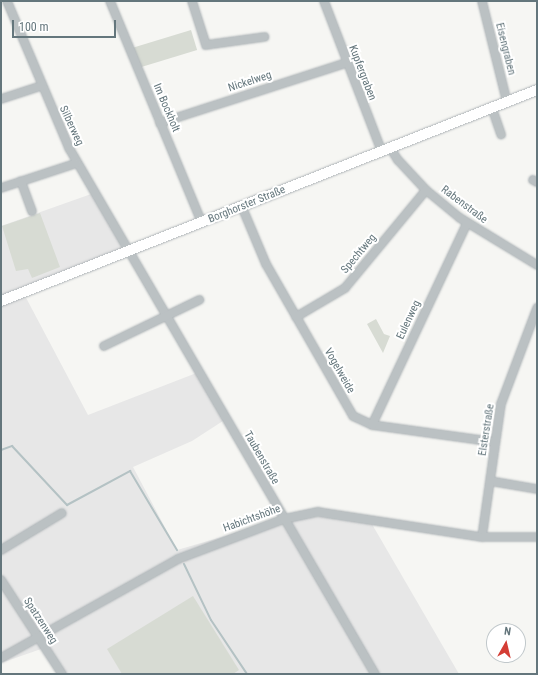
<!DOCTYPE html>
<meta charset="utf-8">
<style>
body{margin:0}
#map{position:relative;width:538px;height:675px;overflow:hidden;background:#f6f6f3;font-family:"Roboto Condensed",sans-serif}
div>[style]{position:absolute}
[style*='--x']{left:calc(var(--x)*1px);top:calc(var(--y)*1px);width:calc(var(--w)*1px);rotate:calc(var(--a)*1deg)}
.built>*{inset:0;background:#e7e7e7}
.green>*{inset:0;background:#d7dbd3;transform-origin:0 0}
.stream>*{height:2px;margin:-1px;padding:0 1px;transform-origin:1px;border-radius:1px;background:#b4c2c4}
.roads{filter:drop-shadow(0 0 1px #afb5b8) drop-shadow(0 0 1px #afb5b8)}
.minor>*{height:8px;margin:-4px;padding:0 4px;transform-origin:4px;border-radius:4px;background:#bbc1c3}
.major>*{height:10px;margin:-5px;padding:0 5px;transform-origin:5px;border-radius:5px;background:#fff}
span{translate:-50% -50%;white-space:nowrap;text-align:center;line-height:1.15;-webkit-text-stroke:4px #fff;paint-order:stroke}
.street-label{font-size:11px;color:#64767c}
.frame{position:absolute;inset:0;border:2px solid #64767c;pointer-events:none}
.north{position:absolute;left:486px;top:623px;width:40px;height:40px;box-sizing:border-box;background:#fff;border:1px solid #c1c8cb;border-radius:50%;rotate:8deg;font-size:11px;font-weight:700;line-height:16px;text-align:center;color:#64767c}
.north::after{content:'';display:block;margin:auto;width:14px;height:18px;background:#d43d35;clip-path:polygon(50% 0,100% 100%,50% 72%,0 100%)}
.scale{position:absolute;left:12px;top:20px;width:104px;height:18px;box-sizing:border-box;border:2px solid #64767c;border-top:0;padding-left:5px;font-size:12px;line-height:14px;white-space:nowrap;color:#64767c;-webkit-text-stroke:3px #fff;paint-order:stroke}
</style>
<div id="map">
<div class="built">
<div style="clip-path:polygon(94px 193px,129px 252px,23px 292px,88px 415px,199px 372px,226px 419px,192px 441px,133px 467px,177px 550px,284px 519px,317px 517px,369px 519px,459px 674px,62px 674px,44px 648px,1px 663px,1px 226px)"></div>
</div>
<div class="green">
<div style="left:191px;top:30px;width:21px;height:60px;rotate:73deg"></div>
<div style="clip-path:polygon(40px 213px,60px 267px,32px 278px,28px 269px,16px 271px,2px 226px)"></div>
<div style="clip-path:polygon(376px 319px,384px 334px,390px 336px,383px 353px,367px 324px)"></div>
<div style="clip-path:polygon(193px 596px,239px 670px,233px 674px,122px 674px,107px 649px)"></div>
</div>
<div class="stream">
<div style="--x:1;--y:450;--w:12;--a:-20"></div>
<div style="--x:12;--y:446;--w:81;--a:47"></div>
<div style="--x:67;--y:505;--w:72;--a:-28.4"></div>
<div style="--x:130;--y:471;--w:92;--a:59.3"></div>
<div style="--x:184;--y:564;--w:62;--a:64.3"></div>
<div style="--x:211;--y:620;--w:65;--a:56.3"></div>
</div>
<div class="roads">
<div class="minor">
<div style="--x:7;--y:1;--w:160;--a:67.1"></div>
<div style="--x:69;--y:148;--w:609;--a:59.81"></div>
<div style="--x:110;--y:1;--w:240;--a:67.5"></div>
<div style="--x:192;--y:1;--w:46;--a:72.3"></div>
<div style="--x:206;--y:45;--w:59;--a:-7.9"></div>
<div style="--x:324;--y:1;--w:162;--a:69"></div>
<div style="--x:482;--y:1;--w:104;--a:76.1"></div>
<div style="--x:1;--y:99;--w:42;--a:-18"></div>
<div style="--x:492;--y:108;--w:28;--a:71"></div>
<div style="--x:160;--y:123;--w:195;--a:-17.9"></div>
<div style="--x:391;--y:149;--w:13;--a:58"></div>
<div style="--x:398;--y:160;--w:41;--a:47"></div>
<div style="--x:426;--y:190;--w:44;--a:39.5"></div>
<div style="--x:460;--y:218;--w:90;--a:31.4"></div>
<div style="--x:533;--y:180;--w:4;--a:27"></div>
<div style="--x:21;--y:181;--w:32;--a:70"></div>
<div style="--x:1;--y:188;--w:80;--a:-18.2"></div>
<div style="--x:242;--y:207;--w:62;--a:67.2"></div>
<div style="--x:266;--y:264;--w:175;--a:60.2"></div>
<div style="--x:353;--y:416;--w:21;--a:25"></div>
<div style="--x:372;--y:425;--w:124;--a:7.9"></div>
<div style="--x:296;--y:317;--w:57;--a:-30.6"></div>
<div style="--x:345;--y:288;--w:127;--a:-50.4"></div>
<div style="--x:104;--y:346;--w:106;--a:-25.8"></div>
<div style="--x:372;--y:425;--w:223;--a:-64.8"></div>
<div style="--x:490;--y:481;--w:48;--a:9.7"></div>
<div style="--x:482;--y:537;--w:134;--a:-81.9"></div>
<div style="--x:501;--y:404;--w:103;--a:-69.4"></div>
<div style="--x:1;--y:550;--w:71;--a:-31.2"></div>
<div style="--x:1;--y:580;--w:112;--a:57"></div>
<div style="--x:1;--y:658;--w:203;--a:-29.2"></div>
<div style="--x:178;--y:559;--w:113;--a:-20.7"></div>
<div style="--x:284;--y:519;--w:35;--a:-12"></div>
<div style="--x:318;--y:512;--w:166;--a:8.7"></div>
<div style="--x:482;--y:537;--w:55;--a:0"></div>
</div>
<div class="major">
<div style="--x:1;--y:301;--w:576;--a:-21.49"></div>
</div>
</div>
<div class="street-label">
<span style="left:505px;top:49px;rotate:76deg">Eisengraben</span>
<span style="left:362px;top:73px;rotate:69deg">Kupfergraben</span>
<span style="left:250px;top:82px;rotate:-18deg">Nickelweg</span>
<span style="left:166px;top:108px;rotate:67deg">Im Bockholt</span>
<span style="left:71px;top:126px;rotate:65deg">Silberweg</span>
<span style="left:247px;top:205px;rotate:-22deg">Borghorster Straße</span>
<span style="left:464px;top:205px;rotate:37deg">Rabenstraße</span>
<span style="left:359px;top:254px;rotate:-50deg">Spechtweg</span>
<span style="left:409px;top:320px;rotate:-65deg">Eulenweg</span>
<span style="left:339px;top:371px;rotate:60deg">Vogelweide</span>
<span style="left:487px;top:430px;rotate:-81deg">Elsterstraße</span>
<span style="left:261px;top:458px;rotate:60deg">Taubenstraße</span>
<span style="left:252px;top:519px;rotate:-20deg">Habichtshöhe</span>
<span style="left:40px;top:621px;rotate:57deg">Spatzenweg</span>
</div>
<div class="frame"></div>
<div class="north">N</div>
<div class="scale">100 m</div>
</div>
